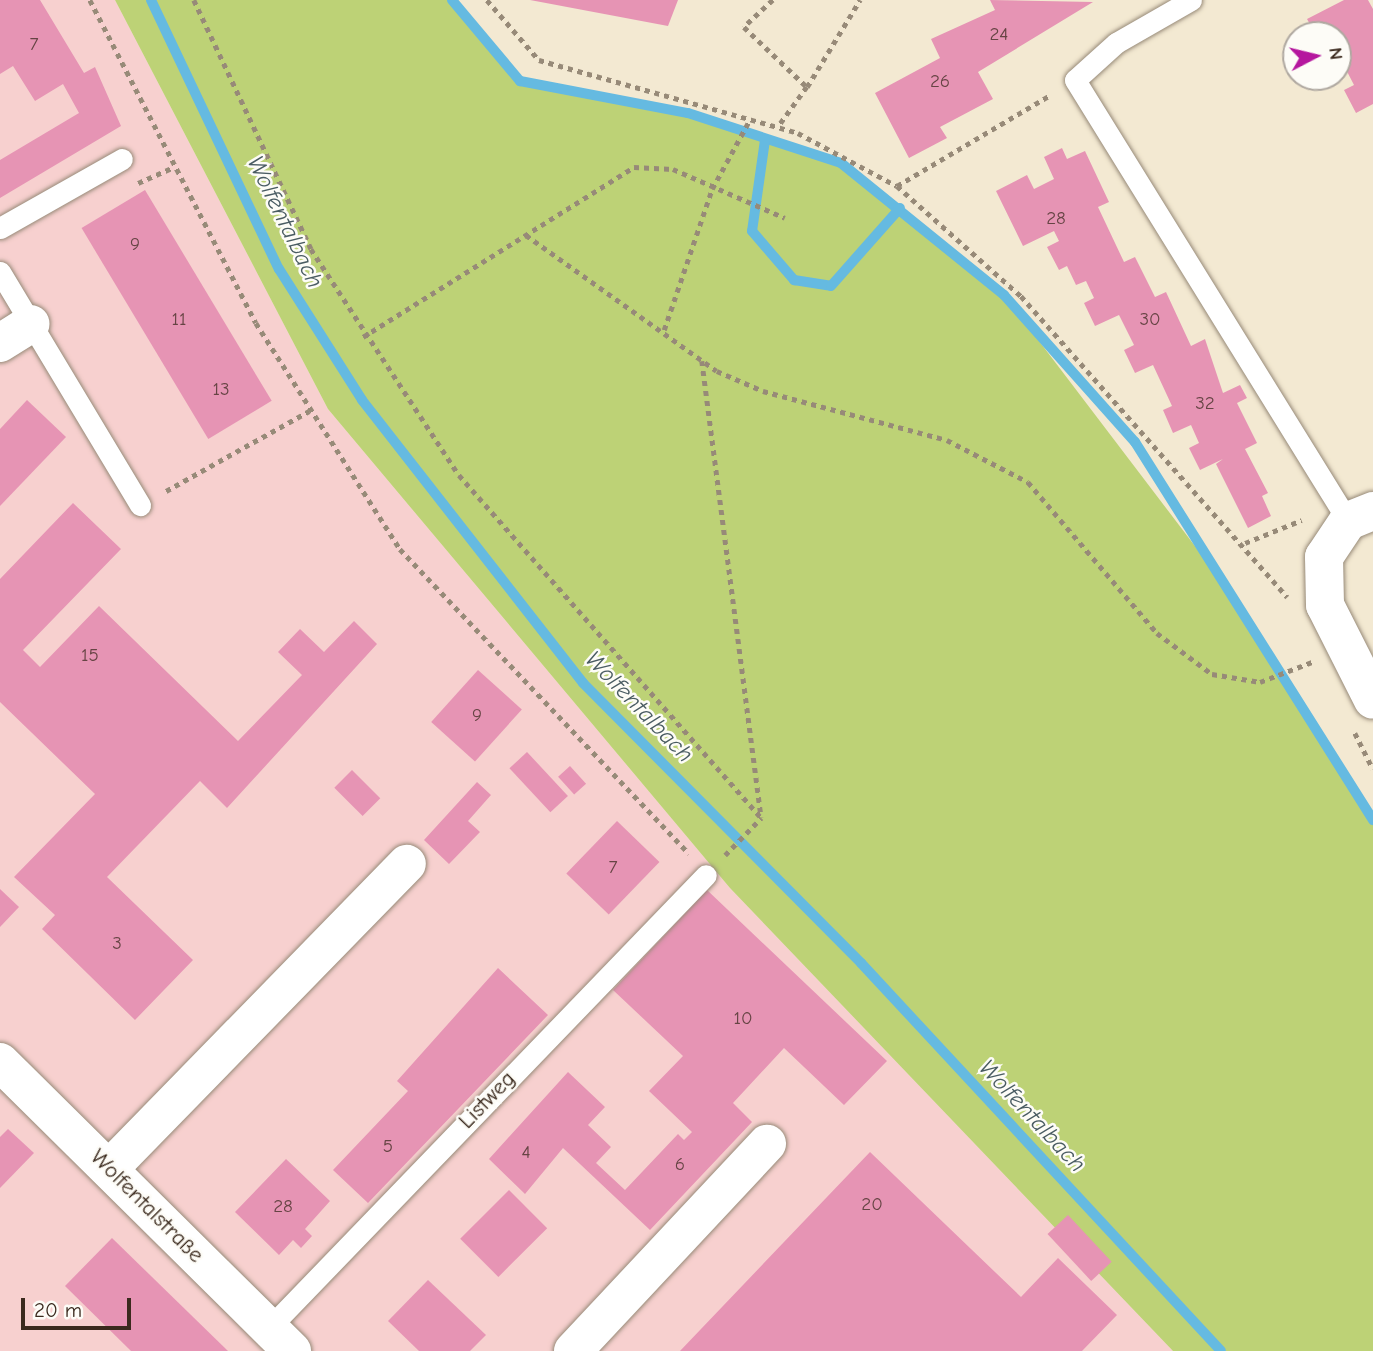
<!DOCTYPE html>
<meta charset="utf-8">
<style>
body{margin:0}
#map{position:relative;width:1373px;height:1351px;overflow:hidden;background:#f3e9d2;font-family:"Comic Neue",sans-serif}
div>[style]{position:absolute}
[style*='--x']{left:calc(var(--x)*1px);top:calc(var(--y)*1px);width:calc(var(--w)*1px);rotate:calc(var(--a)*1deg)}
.built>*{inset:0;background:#f7d0cf}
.green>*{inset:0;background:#bdd276}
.stream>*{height:10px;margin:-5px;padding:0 5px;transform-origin:5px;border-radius:5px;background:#65bae1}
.building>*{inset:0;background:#e694b4;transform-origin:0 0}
.path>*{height:4.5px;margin-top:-2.25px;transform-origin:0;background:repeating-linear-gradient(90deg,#978a78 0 5px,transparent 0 10px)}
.roads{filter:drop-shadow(0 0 2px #978a78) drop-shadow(0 0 2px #978a78)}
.service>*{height:21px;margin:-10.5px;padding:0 10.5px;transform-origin:10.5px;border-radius:10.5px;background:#fff}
.minor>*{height:38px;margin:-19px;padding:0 19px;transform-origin:19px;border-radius:19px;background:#fff}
span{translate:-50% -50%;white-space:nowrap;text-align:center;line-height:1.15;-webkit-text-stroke:5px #fdfcf7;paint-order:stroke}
.number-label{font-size:19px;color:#644}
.number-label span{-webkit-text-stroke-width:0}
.street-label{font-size:23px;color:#3b2a1e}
.water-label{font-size:24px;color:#4a5c62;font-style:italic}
.north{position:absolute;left:1282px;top:21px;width:70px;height:70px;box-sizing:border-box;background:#fdfcf7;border:2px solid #afa8a0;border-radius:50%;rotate:83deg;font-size:19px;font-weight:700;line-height:28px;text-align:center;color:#3b2a1e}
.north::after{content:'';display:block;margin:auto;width:24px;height:32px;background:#b5179e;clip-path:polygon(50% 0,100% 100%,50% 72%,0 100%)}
.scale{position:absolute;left:21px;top:1298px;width:110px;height:32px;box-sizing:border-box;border:4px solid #3b2a1e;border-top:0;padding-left:9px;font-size:21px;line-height:24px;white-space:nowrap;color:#3b2a1e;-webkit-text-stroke:5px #fdfcf7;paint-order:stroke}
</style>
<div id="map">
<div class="built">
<div style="clip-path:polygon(0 0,115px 0,328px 409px,730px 888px,1173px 1351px,0 1351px)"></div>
</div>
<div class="green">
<div style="clip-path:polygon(115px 0,452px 0,520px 81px,688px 113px,841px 163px,1004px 295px,1255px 625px,1373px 820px,1373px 1351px,1173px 1351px,730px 888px,328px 409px)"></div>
</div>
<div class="stream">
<div style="--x:151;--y:0;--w:298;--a:64.6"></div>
<div style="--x:279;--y:269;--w:155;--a:57.6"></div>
<div style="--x:362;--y:400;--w:359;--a:52"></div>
<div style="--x:583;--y:683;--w:395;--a:45.2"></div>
<div style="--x:861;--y:963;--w:529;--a:47.14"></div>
<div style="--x:452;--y:0;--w:106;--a:50"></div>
<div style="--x:520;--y:81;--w:171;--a:10.8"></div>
<div style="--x:688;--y:113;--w:161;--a:18.1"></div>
<div style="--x:841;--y:163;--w:210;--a:39"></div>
<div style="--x:1004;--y:295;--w:197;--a:48.3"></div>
<div style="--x:1135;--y:442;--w:447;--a:57.8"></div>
<div style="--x:765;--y:140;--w:92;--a:98.1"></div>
<div style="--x:752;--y:231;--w:65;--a:49.4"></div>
<div style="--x:794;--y:280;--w:37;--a:9"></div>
<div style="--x:831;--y:286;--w:104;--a:-48.5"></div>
</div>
<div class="building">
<div style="clip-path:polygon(0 0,40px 0,84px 73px,95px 67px,121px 126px,0 198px,0 160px,79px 113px,63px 84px,35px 101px,13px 66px,0 74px)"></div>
<div style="clip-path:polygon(530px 0,678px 0,668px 26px)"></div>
<div style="clip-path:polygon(990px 0,1093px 2px,978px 72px,993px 99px,940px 127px,947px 138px,909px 158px,875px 93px,940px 58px,931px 39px,995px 10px)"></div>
<div style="clip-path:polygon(1344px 0,1368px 0,1373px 9px,1373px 104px,1356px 113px,1344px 90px,1354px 85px,1338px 54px,1338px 35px,1316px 35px,1307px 19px)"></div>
<div style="clip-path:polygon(1062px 148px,1067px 159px,1085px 151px,1109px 202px,1098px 207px,1124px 262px,1135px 257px,1155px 297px,1166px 292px,1191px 346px,1205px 339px,1223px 393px,1240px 385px,1247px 398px,1237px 403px,1257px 443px,1245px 449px,1268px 493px,1262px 496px,1271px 516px,1248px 528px,1216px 464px,1223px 459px,1200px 470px,1189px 448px,1199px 443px,1191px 425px,1173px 433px,1163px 410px,1172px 406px,1153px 365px,1135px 373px,1124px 350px,1134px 345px,1119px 315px,1095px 326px,1084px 303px,1094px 298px,1086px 281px,1076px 285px,1067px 266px,1059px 270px,1047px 247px,1059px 241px,1054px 231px,1023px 246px,996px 191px,1027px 175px,1034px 189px,1054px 179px,1044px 157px)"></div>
<div style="left:145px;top:190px;width:246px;height:74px;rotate:59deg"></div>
<div style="clip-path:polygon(27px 400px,66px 437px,0 506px,0 429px)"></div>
<div style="clip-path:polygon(73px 503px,121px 549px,23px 650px,40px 667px,99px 606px,238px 741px,302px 675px,278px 652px,300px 629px,324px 652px,354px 621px,377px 644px,227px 808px,200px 781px,107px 877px,193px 960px,135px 1020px,42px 929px,55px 915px,14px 877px,95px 794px,0 702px,0 579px)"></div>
<div style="left:478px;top:670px;width:59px;height:70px;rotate:42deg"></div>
<div style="left:527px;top:752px;width:60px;height:24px;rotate:47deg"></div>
<div style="left:570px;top:766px;width:24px;height:16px;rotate:48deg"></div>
<div style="left:352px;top:770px;width:40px;height:25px;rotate:45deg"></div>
<div style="clip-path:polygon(477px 782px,491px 795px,468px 821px,480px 832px,449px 864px,424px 840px)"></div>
<div style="left:617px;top:821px;width:59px;height:73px;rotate:44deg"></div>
<div style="clip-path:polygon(0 889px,19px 907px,0 927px)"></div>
<div style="clip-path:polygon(707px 890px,887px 1061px,844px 1105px,784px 1048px,733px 1103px,752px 1122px,650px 1230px,563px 1148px,525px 1194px,489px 1159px,568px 1072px,605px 1107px,588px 1125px,611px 1147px,596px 1163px,625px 1190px,678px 1134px,684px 1140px,692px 1132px,649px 1091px,683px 1056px,613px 990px)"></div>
<div style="clip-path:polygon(498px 968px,548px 1015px,368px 1203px,333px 1170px,408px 1091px,397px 1081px)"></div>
<div style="clip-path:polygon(8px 1129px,34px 1153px,0 1188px,0 1137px)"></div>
<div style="clip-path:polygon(870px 1152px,1021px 1297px,1058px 1258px,1117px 1315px,1082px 1351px,680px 1351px)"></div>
<div style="clip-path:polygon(286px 1159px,330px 1201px,305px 1229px,312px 1236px,301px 1248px,293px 1240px,279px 1255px,235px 1212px)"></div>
<div style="left:509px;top:1190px;width:54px;height:69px;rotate:45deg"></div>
<div style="left:1068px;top:1215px;width:64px;height:28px;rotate:47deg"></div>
<div style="clip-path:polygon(112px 1238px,228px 1351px,131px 1351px,65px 1286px)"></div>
<div style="clip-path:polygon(428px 1280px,486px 1335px,470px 1351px,419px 1351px,388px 1321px)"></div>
</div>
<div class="path">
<div style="--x:90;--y:0;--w:363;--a:62.8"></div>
<div style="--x:256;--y:323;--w:268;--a:57.5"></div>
<div style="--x:400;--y:549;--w:420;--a:46.5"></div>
<div style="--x:194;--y:0;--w:275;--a:64.8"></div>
<div style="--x:311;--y:249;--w:270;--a:56.8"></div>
<div style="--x:459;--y:475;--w:457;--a:48.6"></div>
<div style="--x:487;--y:0;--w:79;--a:49.1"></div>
<div style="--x:539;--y:60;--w:269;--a:15.7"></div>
<div style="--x:798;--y:133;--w:112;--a:28.2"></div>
<div style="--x:897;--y:186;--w:166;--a:41.6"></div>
<div style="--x:1021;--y:296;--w:402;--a:48.5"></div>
<div style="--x:773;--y:0;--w:40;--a:137"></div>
<div style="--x:744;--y:27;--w:87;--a:43.6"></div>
<div style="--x:807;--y:87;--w:49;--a:125.9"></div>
<div style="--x:807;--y:87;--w:102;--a:-58.7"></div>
<div style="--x:138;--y:183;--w:39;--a:-24"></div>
<div style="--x:897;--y:186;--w:178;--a:-30.7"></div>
<div style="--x:526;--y:235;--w:234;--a:35.5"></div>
<div style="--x:717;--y:371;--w:50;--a:23.5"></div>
<div style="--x:763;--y:391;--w:190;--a:14.9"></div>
<div style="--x:947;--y:440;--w:91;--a:27.4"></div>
<div style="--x:1028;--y:482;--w:199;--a:49.5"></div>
<div style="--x:1157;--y:633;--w:69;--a:36.7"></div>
<div style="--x:1212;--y:674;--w:49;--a:9.5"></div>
<div style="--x:1260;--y:682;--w:56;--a:-21"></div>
<div style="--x:664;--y:330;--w:149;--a:-71.2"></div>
<div style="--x:712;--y:189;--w:77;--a:-61.4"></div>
<div style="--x:363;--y:337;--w:320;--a:-32.1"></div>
<div style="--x:634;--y:167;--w:39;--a:3"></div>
<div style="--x:673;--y:169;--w:122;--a:23.6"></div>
<div style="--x:702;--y:361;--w:460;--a:82.6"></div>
<div style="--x:166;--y:491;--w:164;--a:-29.2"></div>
<div style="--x:1245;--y:543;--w:61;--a:-22"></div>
<div style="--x:1355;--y:733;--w:40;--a:63.4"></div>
<div style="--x:725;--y:855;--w:52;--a:-45.8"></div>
</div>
<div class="roads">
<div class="service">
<div style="--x:1191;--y:0;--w:86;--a:150.2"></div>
<div style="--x:1116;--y:43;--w:55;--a:137.9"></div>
<div style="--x:1075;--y:80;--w:519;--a:58.24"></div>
<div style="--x:0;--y:228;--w:140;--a:-29.5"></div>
<div style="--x:0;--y:272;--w:272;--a:59"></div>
<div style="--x:269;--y:1328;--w:629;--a:-46.03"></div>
</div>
<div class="minor">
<div style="--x:0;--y:343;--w:36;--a:-32"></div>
<div style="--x:1373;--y:511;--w:27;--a:158"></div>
<div style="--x:1348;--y:521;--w:43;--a:123.7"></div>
<div style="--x:1324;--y:557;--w:48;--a:88.8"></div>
<div style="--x:1325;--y:605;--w:106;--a:63.2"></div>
<div style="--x:0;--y:1062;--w:411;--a:44.7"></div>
<div style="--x:110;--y:1168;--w:425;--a:-45.7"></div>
<div style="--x:573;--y:1351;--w:284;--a:-46.9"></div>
</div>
</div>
<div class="number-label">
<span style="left:999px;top:35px">24</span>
<span style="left:34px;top:45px">7</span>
<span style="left:940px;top:82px">26</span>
<span style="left:1056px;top:219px">28</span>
<span style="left:135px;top:245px">9</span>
<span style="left:179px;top:320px">11</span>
<span style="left:1150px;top:320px">30</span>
<span style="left:221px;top:390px">13</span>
<span style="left:1205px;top:404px">32</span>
<span style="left:90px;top:656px">15</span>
<span style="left:477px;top:716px">9</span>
<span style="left:613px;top:868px">7</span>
<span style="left:117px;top:944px">3</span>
<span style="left:743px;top:1019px">10</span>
<span style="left:388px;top:1147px">5</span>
<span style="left:526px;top:1153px">4</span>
<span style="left:680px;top:1165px">6</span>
<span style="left:872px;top:1205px">20</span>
<span style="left:283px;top:1207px">28</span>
</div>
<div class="street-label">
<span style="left:487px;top:1100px;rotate:-46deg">Listweg</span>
<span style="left:147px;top:1206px;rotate:45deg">Wolfentalstraße</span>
</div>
<div class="water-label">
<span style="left:285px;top:222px;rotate:64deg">Wolfentalbach</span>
<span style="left:639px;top:707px;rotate:46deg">Wolfentalbach</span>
<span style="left:1032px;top:1116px;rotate:47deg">Wolfentalbach</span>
</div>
<div class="north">N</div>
<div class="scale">20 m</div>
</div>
